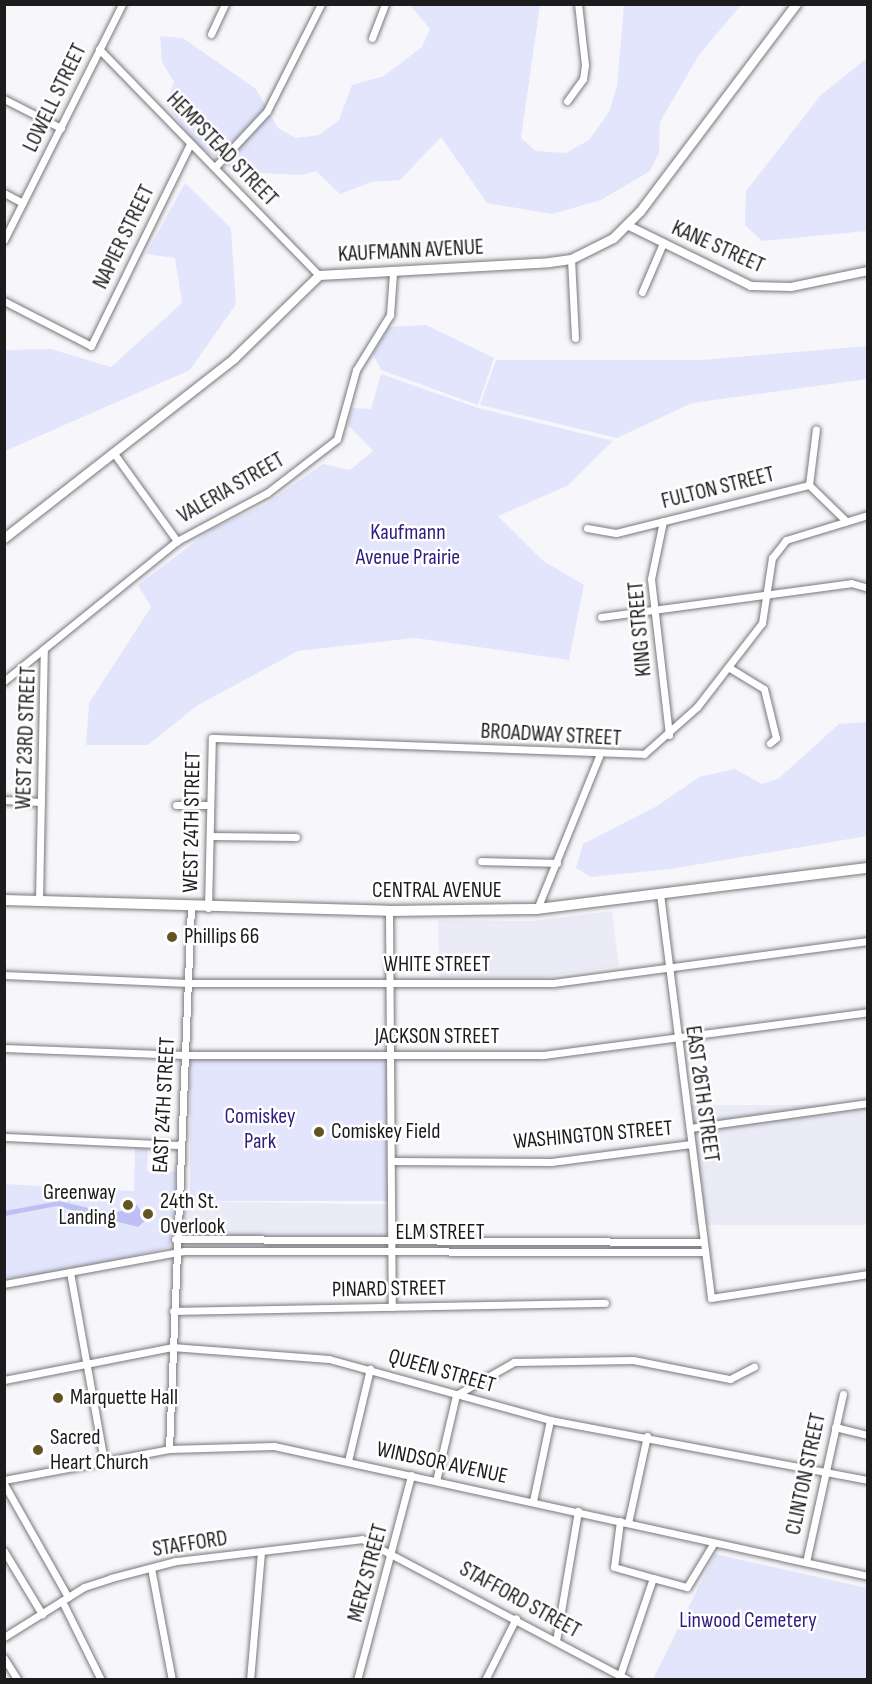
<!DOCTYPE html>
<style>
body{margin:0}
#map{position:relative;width:872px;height:1684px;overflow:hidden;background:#f7f7fb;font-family:"Sofia Sans Condensed",sans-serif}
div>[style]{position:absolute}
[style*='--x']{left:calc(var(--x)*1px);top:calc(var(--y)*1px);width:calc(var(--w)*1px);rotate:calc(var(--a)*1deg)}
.built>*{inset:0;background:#eaebf6;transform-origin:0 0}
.green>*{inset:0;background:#e3e5fc;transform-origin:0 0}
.water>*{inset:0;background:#bdbff5}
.roads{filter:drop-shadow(0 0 2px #78797c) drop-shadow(0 0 2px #78797c)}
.minor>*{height:7px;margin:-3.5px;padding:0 3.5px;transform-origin:3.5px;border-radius:3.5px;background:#fff}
.tertiary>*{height:8px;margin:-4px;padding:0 4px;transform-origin:4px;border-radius:4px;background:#fff}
.secondary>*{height:9px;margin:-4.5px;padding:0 4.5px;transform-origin:4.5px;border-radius:4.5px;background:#fff}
.primary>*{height:10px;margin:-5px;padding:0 5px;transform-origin:5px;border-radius:5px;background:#fff}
.dots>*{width:16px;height:16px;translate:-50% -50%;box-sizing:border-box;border:3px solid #fff;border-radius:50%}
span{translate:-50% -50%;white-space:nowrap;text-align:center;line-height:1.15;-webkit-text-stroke:5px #fff;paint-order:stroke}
.street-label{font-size:22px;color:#1c1c1d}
.park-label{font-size:22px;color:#301d80}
.poi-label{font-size:22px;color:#1c1c1d}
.left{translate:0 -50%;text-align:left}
.right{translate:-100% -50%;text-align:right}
.frame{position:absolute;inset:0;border:6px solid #1c1c1d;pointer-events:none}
</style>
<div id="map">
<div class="built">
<div style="clip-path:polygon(612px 911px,619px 966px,543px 977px,439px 977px,438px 920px,533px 921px)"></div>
<div style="left:867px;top:1105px;width:120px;height:177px;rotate:90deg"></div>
<div style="left:181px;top:1201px;width:206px;height:35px;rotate:1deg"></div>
</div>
<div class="green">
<div style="clip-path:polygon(410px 5px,540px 5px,521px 138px,536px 151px,566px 153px,589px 140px,609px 112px,617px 86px,624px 5px,741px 5px,699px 55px,660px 122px,659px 153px,650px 171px,601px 200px,552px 214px,487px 203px,441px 137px,400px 180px,371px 182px,340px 194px,316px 171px,302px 175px,235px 172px,194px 142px,166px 104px,174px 82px,162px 62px,160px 36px,183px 38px,256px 89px,278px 128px,296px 138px,319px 135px,339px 120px,352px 85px,384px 76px,422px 47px,430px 29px)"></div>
<div style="clip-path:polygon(867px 58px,867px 231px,762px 241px,745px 225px,746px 191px,821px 95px)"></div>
<div style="clip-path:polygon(185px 183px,231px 228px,236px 304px,190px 370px,5px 451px,5px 350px,51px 349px,111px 367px,182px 303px,175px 258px,146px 254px)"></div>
<div style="clip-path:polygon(426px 325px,494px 358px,478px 405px,381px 370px,373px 354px,389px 327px)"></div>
<div style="clip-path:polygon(867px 346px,867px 379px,692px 403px,617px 438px,480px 405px,496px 360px,702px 360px)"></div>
<div style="clip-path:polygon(381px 374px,478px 408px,613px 441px,567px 486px,498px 516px,542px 560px,584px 585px,569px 660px,415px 638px,298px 651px,198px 705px,148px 745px,86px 745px,89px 703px,151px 607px,138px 585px,212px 529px,266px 504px,323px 464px,350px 470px,373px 451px,348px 425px,352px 408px,371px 409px)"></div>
<div style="clip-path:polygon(867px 722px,867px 836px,671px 869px,591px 877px,576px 868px,583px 844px,657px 806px,699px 777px,735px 769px,762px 784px,778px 779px,839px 724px)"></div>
<div style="left:190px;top:1055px;width:199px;height:146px"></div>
<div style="clip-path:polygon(135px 1147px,148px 1148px,147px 1171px,176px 1172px,170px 1247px,62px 1273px,5px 1278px,5px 1184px,134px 1191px)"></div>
<div style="clip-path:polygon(715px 1554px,867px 1588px,867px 1679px,653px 1679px)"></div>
</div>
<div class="water">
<div style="clip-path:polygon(59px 1201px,113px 1214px,137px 1205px,146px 1220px,138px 1227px,57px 1206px,5px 1216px,5px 1211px)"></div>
</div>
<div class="roads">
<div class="minor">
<div style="--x:211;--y:34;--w:33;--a:-65"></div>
<div style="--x:372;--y:38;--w:36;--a:-69"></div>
<div style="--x:99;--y:49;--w:315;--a:45.8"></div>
<div style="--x:4;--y:99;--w:64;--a:27"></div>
<div style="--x:567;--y:101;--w:27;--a:-54"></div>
<div style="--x:583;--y:79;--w:14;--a:-82"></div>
<div style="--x:585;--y:65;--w:61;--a:-96.5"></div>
<div style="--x:215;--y:167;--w:76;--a:-47.1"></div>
<div style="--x:267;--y:111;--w:120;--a:-63.2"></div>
<div style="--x:4;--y:193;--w:21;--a:28"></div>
<div style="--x:4;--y:240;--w:264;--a:-63.4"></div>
<div style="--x:571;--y:259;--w:79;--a:87.1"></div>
<div style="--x:642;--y:292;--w:53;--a:-66.8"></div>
<div style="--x:4;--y:301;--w:98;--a:27.3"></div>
<div style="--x:91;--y:346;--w:225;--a:-63.9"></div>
<div style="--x:113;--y:452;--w:110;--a:54.3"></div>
<div style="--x:809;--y:485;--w:56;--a:-82.9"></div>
<div style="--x:663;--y:521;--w:59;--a:101.7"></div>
<div style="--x:651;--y:579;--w:157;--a:83.4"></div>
<div style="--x:587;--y:528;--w:29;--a:10"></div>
<div style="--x:616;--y:533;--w:199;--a:-14"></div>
<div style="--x:809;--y:485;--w:52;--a:44.2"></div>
<div style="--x:601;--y:617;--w:252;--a:-7.7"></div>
<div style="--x:851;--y:583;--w:18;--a:16"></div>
<div style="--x:728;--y:667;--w:42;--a:31.4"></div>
<div style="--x:764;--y:689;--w:50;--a:76.2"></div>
<div style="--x:776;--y:738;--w:8;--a:140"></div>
<div style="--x:4;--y:681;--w:223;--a:-39"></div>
<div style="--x:177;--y:541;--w:102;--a:-28.1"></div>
<div style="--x:267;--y:493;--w:88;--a:-37.6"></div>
<div style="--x:337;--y:439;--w:72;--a:-74.6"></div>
<div style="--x:356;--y:370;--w:65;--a:-58.3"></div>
<div style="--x:390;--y:315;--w:42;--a:-85.9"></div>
<div style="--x:4;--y:800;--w:37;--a:3"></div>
<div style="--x:176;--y:805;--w:34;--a:0"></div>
<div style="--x:210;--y:836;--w:86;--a:0.7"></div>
<div style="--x:481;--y:861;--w:76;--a:1.5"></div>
<div style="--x:660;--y:894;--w:407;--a:82.8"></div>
<div style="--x:711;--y:1298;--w:159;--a:-8.7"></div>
<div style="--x:39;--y:901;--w:252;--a:-88.9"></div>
<div style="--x:208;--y:908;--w:170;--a:-88.7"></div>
<div style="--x:212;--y:738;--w:432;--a:2.1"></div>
<div style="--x:644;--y:754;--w:71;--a:-41.6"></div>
<div style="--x:697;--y:707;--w:106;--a:-52.3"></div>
<div style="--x:762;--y:623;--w:66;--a:-81.3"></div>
<div style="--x:772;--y:558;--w:23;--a:-52"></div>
<div style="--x:786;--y:540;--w:86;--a:-17"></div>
<div style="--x:537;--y:909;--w:165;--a:-67.9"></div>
<div style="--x:389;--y:911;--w:396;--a:89.6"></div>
<div style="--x:4;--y:975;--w:184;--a:2.5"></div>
<div style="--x:188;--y:983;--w:365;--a:0"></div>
<div style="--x:553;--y:983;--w:318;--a:-7.6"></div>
<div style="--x:4;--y:1048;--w:181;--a:2.2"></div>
<div style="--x:185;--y:1055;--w:358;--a:0"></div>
<div style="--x:543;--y:1055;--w:328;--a:-7.5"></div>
<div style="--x:690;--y:1128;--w:180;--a:-8"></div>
<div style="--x:4;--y:1137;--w:176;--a:2.6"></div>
<div style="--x:391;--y:1161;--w:160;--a:0.4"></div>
<div style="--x:551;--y:1162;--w:141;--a:-7.3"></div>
<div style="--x:175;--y:1239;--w:528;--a:0.33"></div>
<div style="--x:70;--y:1272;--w:192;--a:79.8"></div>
<div style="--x:4;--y:1284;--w:183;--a:-10.4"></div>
<div style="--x:184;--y:1251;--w:520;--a:0.11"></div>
<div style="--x:173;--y:1311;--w:432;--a:-1.1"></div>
<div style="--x:4;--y:1380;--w:171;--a:-11.1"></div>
<div style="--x:172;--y:1347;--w:157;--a:4.4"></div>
<div style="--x:329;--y:1359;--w:229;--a:15.4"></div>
<div style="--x:550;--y:1420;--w:324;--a:10.7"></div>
<div style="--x:835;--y:1427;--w:34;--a:14"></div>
<div style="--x:169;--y:1449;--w:542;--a:-87.68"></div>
<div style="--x:348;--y:1461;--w:95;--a:-76.6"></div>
<div style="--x:4;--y:1480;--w:168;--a:-10.6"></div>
<div style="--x:169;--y:1449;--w:105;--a:-1.6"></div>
<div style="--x:274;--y:1446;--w:608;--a:12.34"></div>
<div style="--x:436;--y:1481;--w:88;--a:-76.9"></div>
<div style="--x:456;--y:1395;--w:67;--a:-29.6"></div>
<div style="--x:514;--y:1362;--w:119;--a:-1"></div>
<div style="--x:633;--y:1360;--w:99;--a:11.1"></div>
<div style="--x:730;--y:1379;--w:27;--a:-27"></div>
<div style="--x:4;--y:1484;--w:130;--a:60.5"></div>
<div style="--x:533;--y:1501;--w:83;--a:-78.1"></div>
<div style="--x:620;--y:1521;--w:46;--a:97.4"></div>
<div style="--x:614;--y:1567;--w:41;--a:15.8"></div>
<div style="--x:628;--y:1523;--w:89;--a:-77.7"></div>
<div style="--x:4;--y:1551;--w:74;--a:58.9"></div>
<div style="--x:806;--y:1562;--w:172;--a:-77.6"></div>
<div style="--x:151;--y:1568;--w:114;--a:79.4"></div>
<div style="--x:62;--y:1601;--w:88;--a:63.7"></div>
<div style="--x:4;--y:1637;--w:94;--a:-32"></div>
<div style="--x:84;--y:1587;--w:28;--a:-18"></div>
<div style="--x:111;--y:1578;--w:67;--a:-14.7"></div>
<div style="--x:176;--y:1561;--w:187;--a:-6.7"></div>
<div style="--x:362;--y:1539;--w:301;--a:27.9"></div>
<div style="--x:556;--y:1641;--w:132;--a:-80.4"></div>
<div style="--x:4;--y:1658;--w:26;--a:58"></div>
<div style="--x:620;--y:1675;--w:102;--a:-71.2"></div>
<div style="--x:653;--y:1578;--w:35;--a:15"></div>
<div style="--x:687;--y:1587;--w:50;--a:-58.8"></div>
<div style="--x:250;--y:1680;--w:128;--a:-85.1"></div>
<div style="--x:357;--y:1680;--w:212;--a:-75.2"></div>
<div style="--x:485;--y:1680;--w:69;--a:-63.4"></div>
</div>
<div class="tertiary">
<div style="--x:627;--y:225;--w:138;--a:26.2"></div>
<div style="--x:751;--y:286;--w:40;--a:1.4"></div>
<div style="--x:791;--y:287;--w:79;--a:-11.7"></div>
</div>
<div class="secondary">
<div style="--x:4;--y:538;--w:292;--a:-38"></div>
<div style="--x:234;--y:358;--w:119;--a:-44.3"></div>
<div style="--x:319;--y:275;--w:230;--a:-3.2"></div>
<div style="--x:549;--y:262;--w:22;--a:-8"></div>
<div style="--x:571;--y:259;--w:47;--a:-26.6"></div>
<div style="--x:613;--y:238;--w:38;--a:-45"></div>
<div style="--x:640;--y:211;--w:259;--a:-53"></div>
</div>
<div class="primary">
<div style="--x:4;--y:900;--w:385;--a:1.6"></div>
<div style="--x:389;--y:911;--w:148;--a:-0.8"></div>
<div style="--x:537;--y:909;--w:334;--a:-7.1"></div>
</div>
</div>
<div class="dots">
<div style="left:172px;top:937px;background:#645421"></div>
<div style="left:319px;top:1132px;background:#645421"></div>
<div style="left:128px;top:1205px;background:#645421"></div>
<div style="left:148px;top:1214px;background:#645421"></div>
<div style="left:58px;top:1398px;background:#645421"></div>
<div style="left:38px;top:1450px;background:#645421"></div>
</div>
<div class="street-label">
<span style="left:55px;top:98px;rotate:-64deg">LOWELL STREET</span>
<span style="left:222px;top:149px;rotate:46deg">HEMPSTEAD STREET</span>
<span style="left:124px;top:237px;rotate:-64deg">NAPIER STREET</span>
<span style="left:718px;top:247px;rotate:24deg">KANE STREET</span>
<span style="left:411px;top:251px;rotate:-3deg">KAUFMANN AVENUE</span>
<span style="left:231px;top:488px;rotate:-30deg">VALERIA STREET</span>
<span style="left:718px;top:488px;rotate:-14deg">FULTON STREET</span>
<span style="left:640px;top:629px;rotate:-95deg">KING STREET</span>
<span style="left:551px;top:735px;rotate:3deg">BROADWAY STREET</span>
<span style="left:26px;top:738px;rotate:-88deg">WEST 23RD STREET</span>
<span style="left:192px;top:822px;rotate:-89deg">WEST 24TH STREET</span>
<span style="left:437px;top:891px">CENTRAL AVENUE</span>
<span style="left:437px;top:965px">WHITE STREET</span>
<span style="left:437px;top:1037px">JACKSON STREET</span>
<span style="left:702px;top:1094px;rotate:82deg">EAST 26TH STREET</span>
<span style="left:164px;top:1105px;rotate:-87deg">EAST 24TH STREET</span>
<span style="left:593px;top:1135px;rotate:-5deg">WASHINGTON STREET</span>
<span style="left:440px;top:1233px">ELM STREET</span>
<span style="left:389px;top:1289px;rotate:-1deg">PINARD STREET</span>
<span style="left:442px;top:1371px;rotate:16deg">QUEEN STREET</span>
<span style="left:442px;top:1463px;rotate:12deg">WINDSOR AVENUE</span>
<span style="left:806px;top:1474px;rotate:-78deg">CLINTON STREET</span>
<span style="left:190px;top:1544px;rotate:-9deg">STAFFORD</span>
<span style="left:368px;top:1573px;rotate:-75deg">MERZ STREET</span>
<span style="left:520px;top:1600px;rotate:29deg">STAFFORD STREET</span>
</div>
<div class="park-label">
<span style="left:408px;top:545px">Kaufmann<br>Avenue Prairie</span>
<span style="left:260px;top:1129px">Comiskey<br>Park</span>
<span style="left:748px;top:1621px">Linwood Cemetery</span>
</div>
<div class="poi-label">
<span class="left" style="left:184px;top:937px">Phillips 66</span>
<span class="left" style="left:331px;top:1132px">Comiskey Field</span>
<span class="right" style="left:116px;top:1205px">Greenway<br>Landing</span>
<span class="left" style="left:160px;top:1214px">24th St.<br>Overlook</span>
<span class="left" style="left:70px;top:1398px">Marquette Hall</span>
<span class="left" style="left:50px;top:1450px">Sacred<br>Heart Church</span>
</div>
<div class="frame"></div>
</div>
